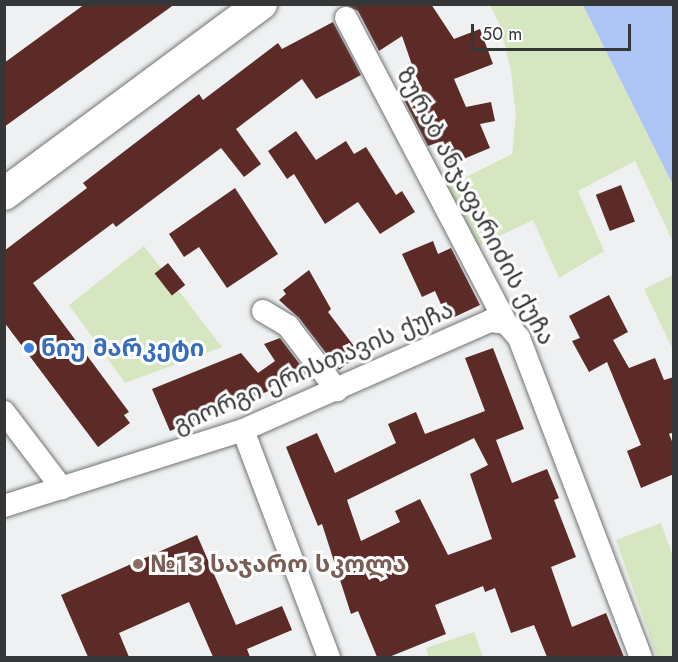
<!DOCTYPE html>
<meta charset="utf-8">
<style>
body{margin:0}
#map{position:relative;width:678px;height:662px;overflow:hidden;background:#eef0f1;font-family:Jost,"Noto Sans Georgian",sans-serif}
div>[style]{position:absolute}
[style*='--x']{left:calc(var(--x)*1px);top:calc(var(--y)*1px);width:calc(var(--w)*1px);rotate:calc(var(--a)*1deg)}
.green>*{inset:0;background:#d6e6c1}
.water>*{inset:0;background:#adc5f5}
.building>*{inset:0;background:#5c2b28;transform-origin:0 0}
.roads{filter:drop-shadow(0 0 2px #717375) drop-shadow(0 0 2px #717375)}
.street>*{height:22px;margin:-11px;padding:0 11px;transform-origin:11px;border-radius:11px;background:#fff}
.secondary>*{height:32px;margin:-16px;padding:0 16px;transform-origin:16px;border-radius:16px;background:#fff}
.dots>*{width:16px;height:16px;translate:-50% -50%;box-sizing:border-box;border:3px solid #fff;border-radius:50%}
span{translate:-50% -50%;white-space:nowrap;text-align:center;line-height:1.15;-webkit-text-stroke:6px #fff;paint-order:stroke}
.street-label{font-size:24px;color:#353637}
.shop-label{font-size:24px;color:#366cbe;font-weight:700}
.left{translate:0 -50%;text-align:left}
.education-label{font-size:24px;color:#785e54;font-weight:700}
.frame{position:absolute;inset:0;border:6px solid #353637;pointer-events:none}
.scale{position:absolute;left:471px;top:24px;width:160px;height:27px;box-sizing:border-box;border:3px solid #353637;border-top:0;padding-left:8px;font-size:18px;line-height:21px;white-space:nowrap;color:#353637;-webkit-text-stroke:4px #fff;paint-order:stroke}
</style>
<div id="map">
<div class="green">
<div style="clip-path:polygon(490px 5px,583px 5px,673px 185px,673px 242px,635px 161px,578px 191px,604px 251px,559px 278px,533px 220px,466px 252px,436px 192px,512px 154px,516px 115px,511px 71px,500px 25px)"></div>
<div style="clip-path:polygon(144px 246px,222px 347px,125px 383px,69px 305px)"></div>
<div style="clip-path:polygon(673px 275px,673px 350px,644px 289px)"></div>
<div style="clip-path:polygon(661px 523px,673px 556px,673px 657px,657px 657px,616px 540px)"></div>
<div style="clip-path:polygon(474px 632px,483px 657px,429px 657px,426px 648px)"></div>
</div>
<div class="water">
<div style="clip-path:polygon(583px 5px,673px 5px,673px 185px)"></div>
</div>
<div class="building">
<div style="clip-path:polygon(85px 4px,175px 4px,4px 127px,4px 63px)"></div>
<div style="clip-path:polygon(344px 4px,431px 4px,454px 39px,480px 29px,493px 64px,454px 79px,466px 107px,491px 102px,495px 121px,480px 124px,490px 148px,449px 165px,439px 142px,428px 146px,403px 98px,421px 91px,402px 36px,379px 51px,358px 11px)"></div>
<div style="clip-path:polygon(333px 22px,361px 75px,316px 99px,302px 79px,236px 129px,261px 164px,244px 177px,221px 148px,116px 227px,113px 223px,33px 283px,129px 412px,124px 415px,130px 423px,98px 447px,4px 322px,4px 251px,87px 188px,83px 183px,199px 94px,203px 100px,278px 43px,282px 49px)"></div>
<div style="clip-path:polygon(296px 131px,316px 160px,346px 141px,354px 154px,366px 147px,396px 195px,402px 191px,415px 212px,380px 234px,358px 202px,325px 224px,294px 174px,287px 179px,268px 151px)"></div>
<div style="left:621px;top:185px;width:39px;height:27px;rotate:69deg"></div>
<div style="clip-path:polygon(235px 188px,278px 254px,227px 288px,199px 247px,184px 257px,169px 234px)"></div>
<div style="clip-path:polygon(433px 241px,438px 254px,451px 248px,480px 305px,448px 320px,435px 291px,422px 297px,402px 254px)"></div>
<div style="left:168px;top:263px;width:28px;height:17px;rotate:52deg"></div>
<div style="clip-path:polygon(309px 270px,331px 309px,328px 312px,360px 354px,339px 370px,299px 318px,279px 300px,286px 294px,283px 290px)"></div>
<div style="clip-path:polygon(609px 295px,628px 332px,613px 340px,629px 368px,655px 358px,664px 380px,674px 377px,674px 432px,669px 434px,674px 446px,674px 474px,641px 488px,627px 451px,641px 445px,607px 362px,589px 372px,572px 341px,580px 338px,569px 316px)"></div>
<div style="clip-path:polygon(280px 338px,308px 375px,170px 431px,152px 389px,241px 353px,258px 373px,275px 361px,264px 344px)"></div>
<div style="clip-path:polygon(evenodd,493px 348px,524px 429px,496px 440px,512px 483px,547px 469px,559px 498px,554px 500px,576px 557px,551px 567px,572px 627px,606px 613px,624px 657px,547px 657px,534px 625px,511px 633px,495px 588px,485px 592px,483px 586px,435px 605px,446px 634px,389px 657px,377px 657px,358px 611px,351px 614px,322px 524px,318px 526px,286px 447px,317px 433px,335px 473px,396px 443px,388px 424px,416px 412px,425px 434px,485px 411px,465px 358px,493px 348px,474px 438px,488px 465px,470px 474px,492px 539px,448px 555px,420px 499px,395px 511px,400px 522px,361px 541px,347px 500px,474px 438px)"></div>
<div style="clip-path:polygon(197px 535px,236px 625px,282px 606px,292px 630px,247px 649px,250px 657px,213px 657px,189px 602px,119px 633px,129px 657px,88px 657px,61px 595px)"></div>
</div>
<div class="roads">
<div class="street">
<div style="--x:346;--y:18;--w:344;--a:62.3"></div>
<div style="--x:506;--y:323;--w:20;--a:49"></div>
<div style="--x:519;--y:338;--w:342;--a:69.1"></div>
<div style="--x:263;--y:311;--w:29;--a:31"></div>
<div style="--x:288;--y:326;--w:81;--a:52.6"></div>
<div style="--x:4;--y:412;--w:96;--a:52.7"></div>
<div style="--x:243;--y:430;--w:244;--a:69.3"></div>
<div style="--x:4;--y:506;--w:251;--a:-17.6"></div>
<div style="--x:243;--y:430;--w:270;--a:-23.8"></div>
<div style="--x:490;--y:321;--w:16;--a:7"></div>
</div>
<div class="secondary">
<div style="--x:4;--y:194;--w:320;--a:-36.5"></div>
</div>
</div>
<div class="dots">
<div style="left:29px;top:348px;background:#3f7fe0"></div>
<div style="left:138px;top:564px;background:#8d6e63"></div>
</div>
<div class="street-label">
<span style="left:476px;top:206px;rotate:62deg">ზურაბ ანჯაფარიძის ქუჩა</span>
<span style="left:313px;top:367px;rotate:-23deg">გიორგი ერისთავის ქუჩა</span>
</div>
<div class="shop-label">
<span class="left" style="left:41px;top:348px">ნიუ მარკეტი</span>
</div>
<div class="education-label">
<span class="left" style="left:150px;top:564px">№13 საჯარო სკოლა</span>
</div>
<div class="frame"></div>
<div class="scale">50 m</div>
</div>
